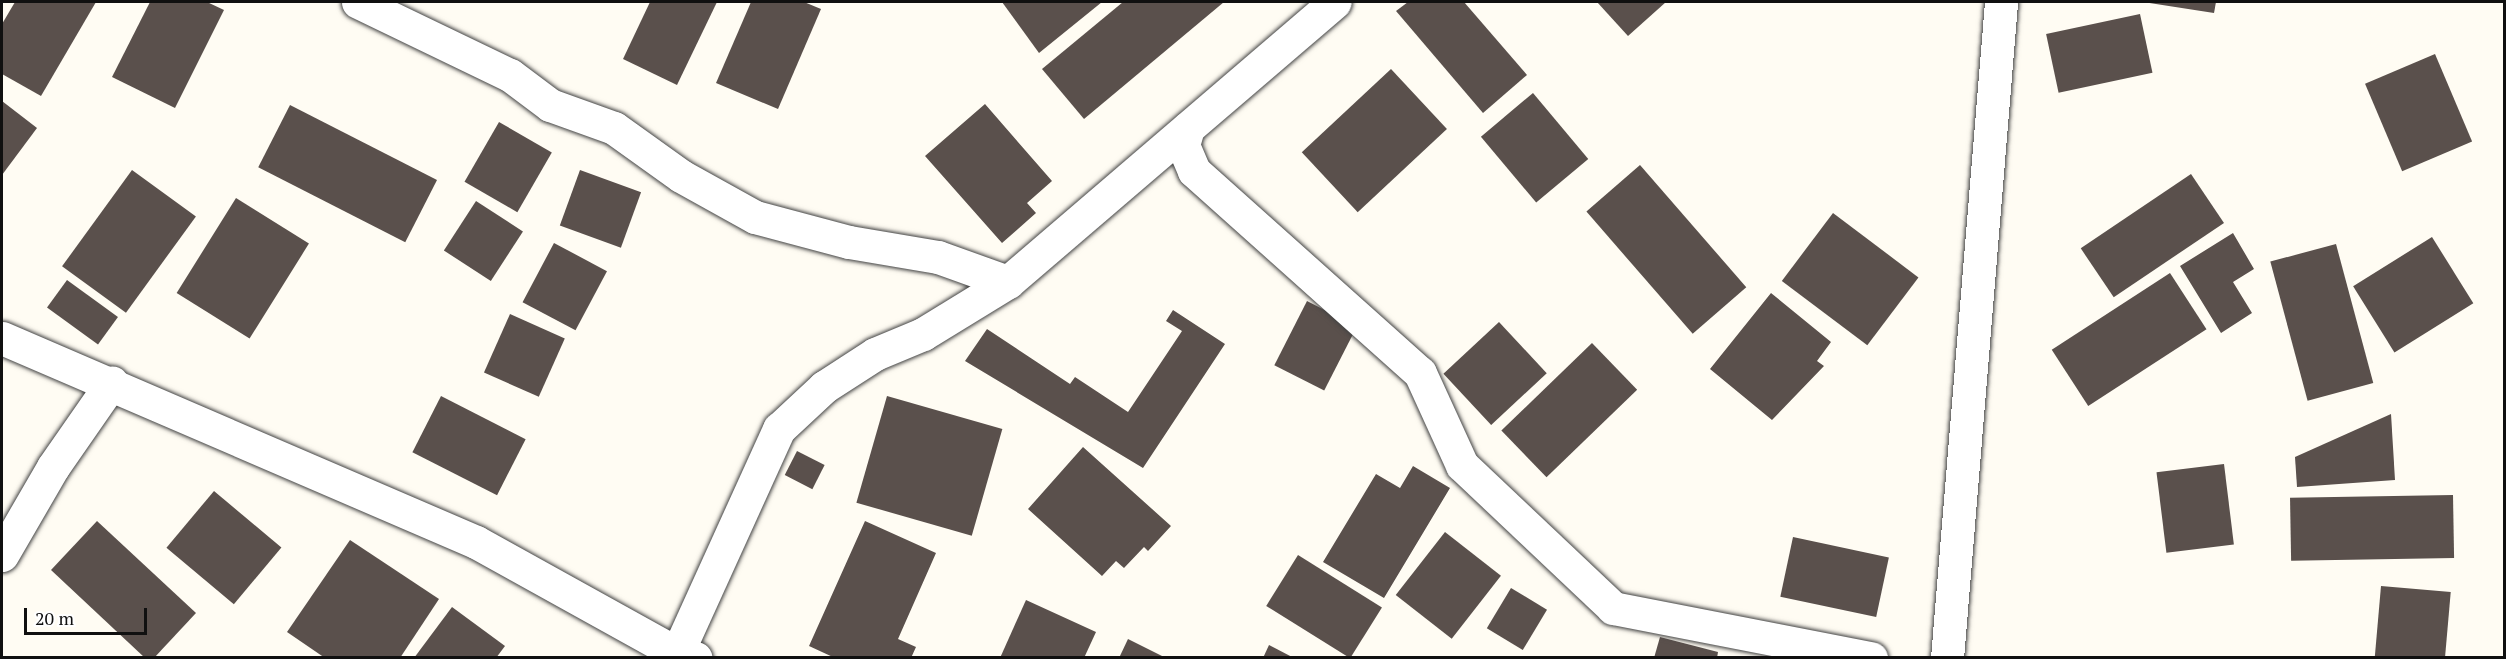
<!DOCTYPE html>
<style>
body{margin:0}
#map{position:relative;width:2506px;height:659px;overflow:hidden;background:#fffcf3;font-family:"PT Serif",serif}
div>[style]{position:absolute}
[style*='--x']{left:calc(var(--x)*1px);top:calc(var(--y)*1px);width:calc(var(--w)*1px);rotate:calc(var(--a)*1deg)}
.building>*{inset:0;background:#5a504c;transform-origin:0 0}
.roads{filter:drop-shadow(0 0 2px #434343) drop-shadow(0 0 2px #434343)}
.minor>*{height:33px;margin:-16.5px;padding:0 16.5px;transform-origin:16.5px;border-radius:16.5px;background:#fff}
span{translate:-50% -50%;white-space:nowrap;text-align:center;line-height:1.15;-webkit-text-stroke:6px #fff;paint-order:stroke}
.frame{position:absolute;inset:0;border:3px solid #101010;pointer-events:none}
.scale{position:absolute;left:24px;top:608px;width:123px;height:27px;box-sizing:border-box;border:3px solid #101010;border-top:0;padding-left:8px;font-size:18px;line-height:21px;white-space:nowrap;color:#101010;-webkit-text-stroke:4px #fff;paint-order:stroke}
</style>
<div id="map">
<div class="building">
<div style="clip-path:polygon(15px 2px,96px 2px,41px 96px,2px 74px,2px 24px)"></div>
<div style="clip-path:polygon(150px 2px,207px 2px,224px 10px,175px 108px,112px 77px)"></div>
<div style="clip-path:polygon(650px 2px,717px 2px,677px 85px,623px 59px)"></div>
<div style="clip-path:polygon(751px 2px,804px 2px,821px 9px,778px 109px,716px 83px)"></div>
<div style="clip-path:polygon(1002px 2px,1102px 2px,1039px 53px)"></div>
<div style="clip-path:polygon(1123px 2px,1224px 2px,1084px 119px,1042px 69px)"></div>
<div style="clip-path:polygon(1408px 2px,1464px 2px,1527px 75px,1483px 113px,1396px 11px)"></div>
<div style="clip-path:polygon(1597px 2px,1666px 2px,1628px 36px)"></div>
<div style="clip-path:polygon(2143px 2px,2216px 2px,2214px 13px)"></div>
<div style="left:2140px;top:14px;width:60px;height:96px;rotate:78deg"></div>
<div style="left:2435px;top:54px;width:95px;height:76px;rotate:67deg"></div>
<div style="left:1391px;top:69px;width:82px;height:122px;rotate:47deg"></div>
<div style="left:1533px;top:93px;width:86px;height:68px;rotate:50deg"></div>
<div style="clip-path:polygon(2px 101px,37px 128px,2px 175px)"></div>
<div style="clip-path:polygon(985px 104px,1052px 181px,1027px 203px,1036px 213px,1002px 243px,925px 156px)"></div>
<div style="left:290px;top:105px;width:165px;height:70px;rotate:27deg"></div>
<div style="left:499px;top:122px;width:61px;height:69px;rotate:30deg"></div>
<div style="left:1640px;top:165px;width:162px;height:71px;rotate:49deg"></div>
<div style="left:132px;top:170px;width:79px;height:119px;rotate:36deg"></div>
<div style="left:580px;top:170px;width:65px;height:59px;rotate:20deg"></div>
<div style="left:2191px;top:174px;width:59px;height:133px;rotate:56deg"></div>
<div style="left:236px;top:198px;width:86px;height:112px;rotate:32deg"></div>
<div style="left:476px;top:201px;width:56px;height:59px;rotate:33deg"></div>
<div style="left:1833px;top:213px;width:107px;height:85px;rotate:37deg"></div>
<div style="clip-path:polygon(2233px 233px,2254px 269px,2233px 282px,2252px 313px,2221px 333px,2180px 266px)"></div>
<div style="left:2432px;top:237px;width:78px;height:93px;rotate:58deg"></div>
<div style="left:554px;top:243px;width:60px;height:67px;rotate:28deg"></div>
<div style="left:2336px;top:244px;width:144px;height:68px;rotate:75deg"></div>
<div style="left:2170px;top:273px;width:67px;height:141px;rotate:57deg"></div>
<div style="left:67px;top:280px;width:63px;height:34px;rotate:36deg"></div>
<div style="clip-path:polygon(1771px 293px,1831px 342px,1817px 361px,1824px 366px,1772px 420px,1710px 369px)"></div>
<div style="left:1307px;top:301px;width:56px;height:72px;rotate:27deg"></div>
<div style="clip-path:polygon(1173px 310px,1225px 344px,1143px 468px,965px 361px,987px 329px,1070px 384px,1075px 377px,1128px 412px,1182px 331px,1166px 321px)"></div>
<div style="left:510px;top:314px;width:60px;height:64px;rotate:24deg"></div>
<div style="left:1499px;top:322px;width:70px;height:76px;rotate:47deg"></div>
<div style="left:1592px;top:343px;width:65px;height:126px;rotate:46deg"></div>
<div style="left:441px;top:396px;width:95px;height:63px;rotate:27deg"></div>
<div style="left:887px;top:396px;width:120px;height:111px;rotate:16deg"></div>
<div style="clip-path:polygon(2391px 414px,2395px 480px,2297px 487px,2295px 457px)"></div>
<div style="clip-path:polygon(1083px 447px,1171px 526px,1148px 551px,1144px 547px,1124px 568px,1116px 561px,1102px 576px,1028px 509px)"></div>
<div style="left:797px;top:451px;width:31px;height:27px;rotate:27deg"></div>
<div style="left:2224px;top:464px;width:81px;height:68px;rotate:83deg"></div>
<div style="clip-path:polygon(1413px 466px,1450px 488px,1384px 598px,1323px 562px,1376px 474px,1400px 488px)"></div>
<div style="left:214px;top:491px;width:88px;height:74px;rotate:40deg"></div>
<div style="left:2453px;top:495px;width:63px;height:163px;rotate:89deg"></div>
<div style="clip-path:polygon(97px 521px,196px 613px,154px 658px,145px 658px,51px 570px)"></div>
<div style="clip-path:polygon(865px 521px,936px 553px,898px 639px,916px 647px,911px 658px,835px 658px,809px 646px)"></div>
<div style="left:1445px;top:532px;width:71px;height:80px;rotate:38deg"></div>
<div style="left:1793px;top:537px;width:98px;height:61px;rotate:12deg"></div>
<div style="clip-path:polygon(350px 540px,439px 599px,400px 658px,325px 658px,287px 632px)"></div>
<div style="left:1298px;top:555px;width:99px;height:60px;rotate:32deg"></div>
<div style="left:2381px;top:586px;width:70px;height:72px;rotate:5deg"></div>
<div style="left:1511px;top:588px;width:42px;height:47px;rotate:31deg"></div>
<div style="clip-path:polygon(1026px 600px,1096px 632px,1084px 658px,1000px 658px)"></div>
<div style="clip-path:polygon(452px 607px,505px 646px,496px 658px,414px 658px)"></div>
<div style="clip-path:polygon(1660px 637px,1718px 652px,1717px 658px,1654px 658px)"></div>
<div style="clip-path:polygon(1128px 639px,1166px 658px,1119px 658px)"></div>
<div style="clip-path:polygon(1269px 645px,1294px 658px,1263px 658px)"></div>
</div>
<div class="roads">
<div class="minor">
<div style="--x:358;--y:2;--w:169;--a:25.7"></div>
<div style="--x:510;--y:75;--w:50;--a:36.9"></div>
<div style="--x:550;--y:105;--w:68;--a:19.8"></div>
<div style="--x:614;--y:128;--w:82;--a:35.6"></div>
<div style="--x:681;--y:176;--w:85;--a:29"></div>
<div style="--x:755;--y:217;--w:97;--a:14.9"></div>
<div style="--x:849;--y:242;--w:90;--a:9.6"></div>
<div style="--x:938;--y:257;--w:74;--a:19.7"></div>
<div style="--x:1188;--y:128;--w:18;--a:106"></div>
<div style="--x:1183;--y:145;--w:28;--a:67"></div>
<div style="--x:1194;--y:171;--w:303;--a:41.8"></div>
<div style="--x:1420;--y:373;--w:101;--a:65.5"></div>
<div style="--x:1462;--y:465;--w:208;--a:43.4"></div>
<div style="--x:1613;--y:608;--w:263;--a:11"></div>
<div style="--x:2;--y:338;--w:516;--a:23.29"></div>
<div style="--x:476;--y:542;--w:231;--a:29"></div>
<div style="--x:678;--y:654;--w:18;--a:13"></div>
<div style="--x:2;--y:555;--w:102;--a:-59.9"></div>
<div style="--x:53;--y:467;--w:103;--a:-55.2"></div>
<div style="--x:675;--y:658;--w:252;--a:-65.6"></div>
<div style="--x:779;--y:429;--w:62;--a:-43"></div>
<div style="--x:824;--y:387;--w:61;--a:-32.9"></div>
<div style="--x:875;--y:354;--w:52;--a:-22.6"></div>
<div style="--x:923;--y:334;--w:100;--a:-31.5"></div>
<div style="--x:1008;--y:282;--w:430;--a:-40.6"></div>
<div style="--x:1947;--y:658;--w:658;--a:-85.29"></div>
</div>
</div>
<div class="frame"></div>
<div class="scale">20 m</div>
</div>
